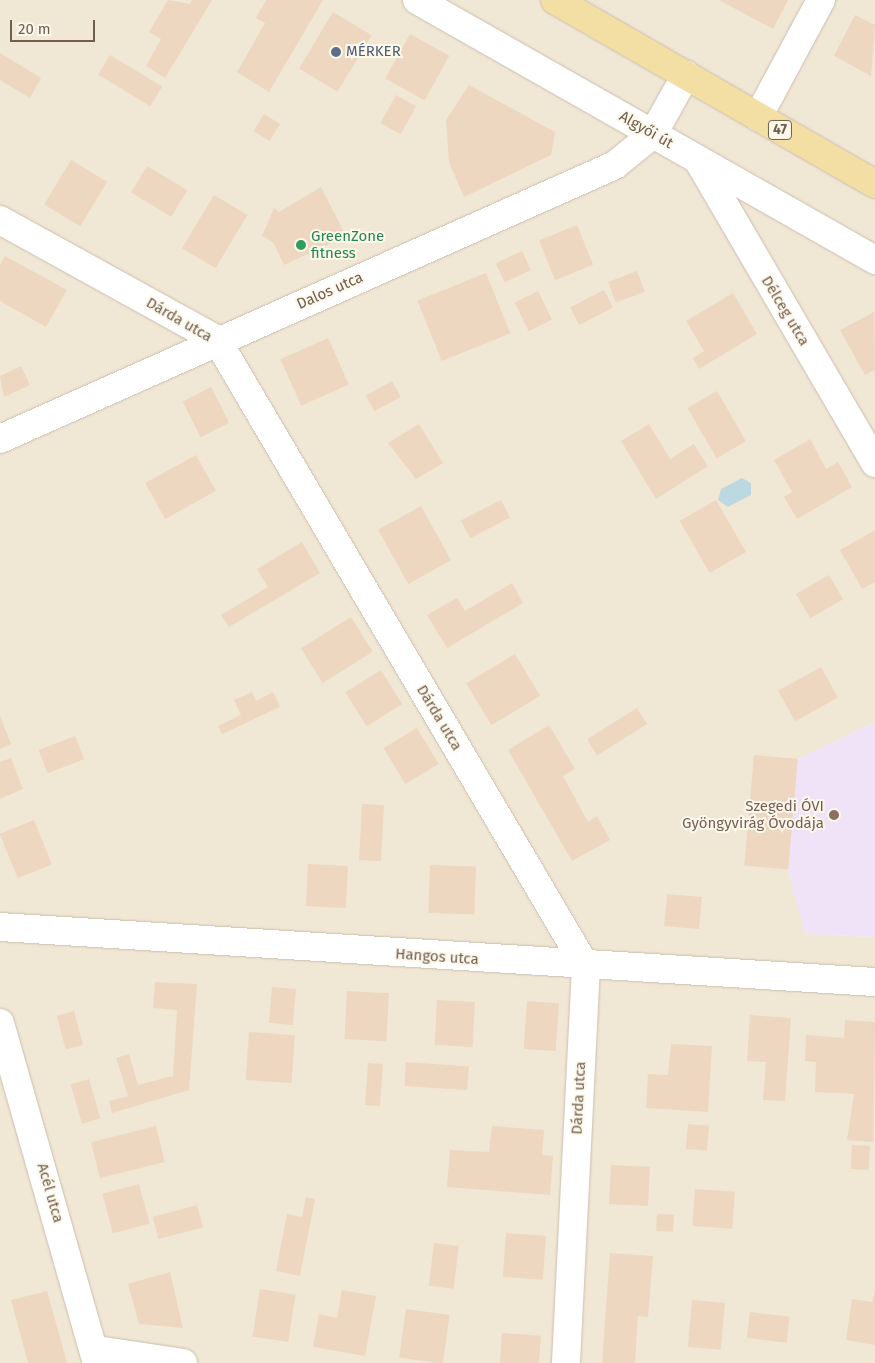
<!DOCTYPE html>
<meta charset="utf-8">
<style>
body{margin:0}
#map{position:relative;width:875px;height:1363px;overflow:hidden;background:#faf5e6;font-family:"Fira Sans",sans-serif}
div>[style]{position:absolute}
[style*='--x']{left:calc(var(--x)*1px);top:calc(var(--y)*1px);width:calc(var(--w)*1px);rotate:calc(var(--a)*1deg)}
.residential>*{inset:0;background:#f1e7d5}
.education>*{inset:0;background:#f1e3f7}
.water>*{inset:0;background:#bcd9e2}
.building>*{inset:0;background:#edd7c0;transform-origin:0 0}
.roads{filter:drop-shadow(0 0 1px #cbbdad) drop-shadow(0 0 1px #cbbdad)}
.street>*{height:28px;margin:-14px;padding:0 14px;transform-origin:14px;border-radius:14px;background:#fff}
.secondary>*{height:28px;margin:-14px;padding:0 14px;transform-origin:14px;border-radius:14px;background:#fff}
.primary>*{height:28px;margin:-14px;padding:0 14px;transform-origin:14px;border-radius:14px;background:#f3dea4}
.dots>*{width:14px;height:14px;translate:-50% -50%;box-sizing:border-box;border:2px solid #fdf8ec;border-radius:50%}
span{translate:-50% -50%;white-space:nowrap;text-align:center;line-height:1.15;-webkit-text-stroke:4px #fdf8ec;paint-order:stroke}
.shield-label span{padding:1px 4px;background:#fdf8ec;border:1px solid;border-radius:4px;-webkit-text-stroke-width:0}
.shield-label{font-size:14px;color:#715e4d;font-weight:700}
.service-label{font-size:15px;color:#4e5e75}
.left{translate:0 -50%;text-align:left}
.street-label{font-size:15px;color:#715e4d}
.leisure-label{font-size:15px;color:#27864d}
.education-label{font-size:15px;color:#785e54}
.right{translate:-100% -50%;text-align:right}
.scale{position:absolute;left:10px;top:20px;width:85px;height:22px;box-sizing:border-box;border:2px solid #715e4d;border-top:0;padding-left:6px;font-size:15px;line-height:18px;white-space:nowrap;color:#715e4d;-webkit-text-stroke:4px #fdf8ec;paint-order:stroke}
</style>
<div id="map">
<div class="residential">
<div style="clip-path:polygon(0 0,875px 0,875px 722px,798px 759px,805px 934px,875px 937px,875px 1363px,0 1363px)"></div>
</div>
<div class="education">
<div style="clip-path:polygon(875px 722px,875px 937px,805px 934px,788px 870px,798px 759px)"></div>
</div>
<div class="water">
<div style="clip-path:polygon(742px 478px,751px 483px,751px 495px,728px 507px,718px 500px,721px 489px)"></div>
</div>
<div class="building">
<div style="clip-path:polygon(168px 0,190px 4px,192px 0,212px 0,165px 78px,146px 66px,161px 39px,149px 32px)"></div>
<div style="clip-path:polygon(266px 0,323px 0,269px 92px,237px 72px,265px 23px,256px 18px)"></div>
<div style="clip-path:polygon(719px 0,788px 0,773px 29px)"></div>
<div style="left:333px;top:12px;width:45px;height:66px;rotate:31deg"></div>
<div style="clip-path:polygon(855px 15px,875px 25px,871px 76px,834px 56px)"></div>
<div style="left:410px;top:34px;width:45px;height:51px;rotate:29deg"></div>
<div style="clip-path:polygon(0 53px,41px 78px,30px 98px,0 80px)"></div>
<div style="left:110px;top:55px;width:61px;height:23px;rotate:31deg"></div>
<div style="clip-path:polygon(469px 85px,555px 132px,551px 155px,464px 197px,449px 162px,446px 120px)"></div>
<div style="left:396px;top:95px;width:23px;height:32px;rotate:29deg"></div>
<div style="left:264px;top:114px;width:19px;height:20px;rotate:32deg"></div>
<div style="left:71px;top:160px;width:42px;height:52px;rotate:31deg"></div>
<div style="left:147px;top:166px;width:47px;height:31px;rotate:31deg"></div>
<div style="clip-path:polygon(321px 187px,346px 236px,284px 265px,273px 242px,262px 236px,274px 208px,279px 212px)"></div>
<div style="left:214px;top:195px;width:39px;height:62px;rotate:31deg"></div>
<div style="left:577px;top:225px;width:43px;height:41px;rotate:68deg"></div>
<div style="left:522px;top:251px;width:21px;height:29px;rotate:65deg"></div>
<div style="clip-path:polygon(5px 256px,67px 290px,46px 327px,0 301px,0 265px)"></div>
<div style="left:637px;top:271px;width:22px;height:31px;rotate:69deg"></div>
<div style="left:486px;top:273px;width:65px;height:74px;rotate:68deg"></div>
<div style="left:604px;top:290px;width:20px;height:38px;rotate:63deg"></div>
<div style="left:538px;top:291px;width:32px;height:26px;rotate:64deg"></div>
<div style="clip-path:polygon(733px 293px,757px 334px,699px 369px,693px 358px,704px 351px,686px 321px)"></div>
<div style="clip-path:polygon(874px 312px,875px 370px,865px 375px,840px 330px)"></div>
<div style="left:328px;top:338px;width:51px;height:52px;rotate:66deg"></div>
<div style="clip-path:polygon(21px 366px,30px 385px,4px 397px,0 376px)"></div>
<div style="left:392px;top:381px;width:18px;height:30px;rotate:61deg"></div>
<div style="left:211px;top:387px;width:40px;height:32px;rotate:63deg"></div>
<div style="left:717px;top:391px;width:58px;height:34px;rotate:60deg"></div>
<div style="clip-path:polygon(419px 424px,443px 463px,416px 479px,388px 443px)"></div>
<div style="clip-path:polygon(649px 424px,670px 459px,694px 444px,708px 466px,656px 499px,621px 441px)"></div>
<div style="clip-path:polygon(810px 439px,826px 469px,838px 462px,852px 487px,797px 519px,784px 497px,792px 492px,774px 460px)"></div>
<div style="left:196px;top:455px;width:41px;height:58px;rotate:61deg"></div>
<div style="left:501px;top:500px;width:20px;height:45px;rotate:63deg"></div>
<div style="left:716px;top:500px;width:60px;height:42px;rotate:60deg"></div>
<div style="left:421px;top:506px;width:62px;height:49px;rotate:61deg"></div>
<div style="clip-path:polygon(875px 530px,875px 582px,862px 589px,840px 550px)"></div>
<div style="clip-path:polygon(302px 542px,320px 573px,229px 627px,221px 615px,268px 587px,257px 569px)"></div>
<div style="left:829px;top:575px;width:28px;height:38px;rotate:60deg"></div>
<div style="clip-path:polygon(512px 583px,523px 603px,447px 648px,427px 615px,457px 598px,465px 611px)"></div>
<div style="left:351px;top:617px;width:41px;height:59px;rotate:58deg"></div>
<div style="left:515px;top:654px;width:49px;height:57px;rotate:59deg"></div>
<div style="left:821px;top:667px;width:35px;height:49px;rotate:61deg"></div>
<div style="left:381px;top:670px;width:40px;height:42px;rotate:58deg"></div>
<div style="clip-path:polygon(252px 692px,256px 701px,273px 692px,280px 707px,222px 734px,218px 726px,241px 715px,234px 700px)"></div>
<div style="left:637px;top:708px;width:19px;height:59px;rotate:58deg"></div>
<div style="clip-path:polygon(0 716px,11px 744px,0 749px)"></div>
<div style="clip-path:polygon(549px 725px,575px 769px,563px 776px,588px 822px,597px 816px,610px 840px,572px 861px,508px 750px)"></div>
<div style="left:417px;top:728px;width:42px;height:39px;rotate:59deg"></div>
<div style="left:75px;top:736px;width:25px;height:39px;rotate:69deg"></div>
<div style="left:754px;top:755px;width:44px;height:111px;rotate:5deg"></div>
<div style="clip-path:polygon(11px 758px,23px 789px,0 799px,0 762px)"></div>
<div style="left:362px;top:804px;width:22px;height:56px;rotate:3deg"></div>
<div style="left:34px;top:820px;width:48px;height:37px;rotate:68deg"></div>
<div style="left:308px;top:864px;width:40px;height:42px;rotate:3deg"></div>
<div style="left:430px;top:865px;width:46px;height:48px;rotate:2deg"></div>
<div style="left:667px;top:894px;width:35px;height:32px;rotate:5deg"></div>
<div style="clip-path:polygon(155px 982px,197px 984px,189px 1090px,112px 1113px,109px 1101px,128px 1096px,116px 1058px,129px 1054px,138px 1085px,173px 1076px,177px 1010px,153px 1008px)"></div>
<div style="left:272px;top:987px;width:24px;height:36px;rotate:5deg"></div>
<div style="left:347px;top:991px;width:42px;height:48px;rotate:3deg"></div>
<div style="left:437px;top:1000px;width:38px;height:45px;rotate:3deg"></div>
<div style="left:527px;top:1001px;width:32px;height:48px;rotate:4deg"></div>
<div style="left:74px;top:1011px;width:35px;height:18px;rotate:75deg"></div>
<div style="clip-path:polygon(750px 1015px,791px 1018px,785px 1101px,763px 1100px,766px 1062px,747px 1061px)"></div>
<div style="clip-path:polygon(845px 1020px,875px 1022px,873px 1142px,847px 1140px,854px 1094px,815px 1092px,816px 1062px,805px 1061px,806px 1035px,844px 1038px)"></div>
<div style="left:249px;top:1032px;width:46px;height:48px;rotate:4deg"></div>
<div style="clip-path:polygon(671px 1044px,712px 1046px,708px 1112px,646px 1108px,648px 1074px,668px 1075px)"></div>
<div style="left:406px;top:1062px;width:63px;height:24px;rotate:4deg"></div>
<div style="left:368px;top:1063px;width:15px;height:42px;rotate:4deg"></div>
<div style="left:89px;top:1079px;width:41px;height:19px;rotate:74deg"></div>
<div style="left:688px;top:1124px;width:21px;height:25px;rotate:5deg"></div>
<div style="left:156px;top:1126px;width:37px;height:67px;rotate:76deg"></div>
<div style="clip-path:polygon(492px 1126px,544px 1130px,542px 1155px,553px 1156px,550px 1195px,447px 1187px,450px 1150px,489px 1152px)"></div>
<div style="left:852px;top:1145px;width:18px;height:24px;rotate:3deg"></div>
<div style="left:611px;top:1165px;width:39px;height:39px;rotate:3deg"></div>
<div style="left:139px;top:1184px;width:41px;height:38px;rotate:75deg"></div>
<div style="left:695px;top:1189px;width:40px;height:37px;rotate:4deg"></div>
<div style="clip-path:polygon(306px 1197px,315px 1199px,300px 1276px,276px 1271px,287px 1214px,302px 1217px)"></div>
<div style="left:197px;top:1205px;width:23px;height:46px;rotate:75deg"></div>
<div style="left:657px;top:1214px;width:17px;height:17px;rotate:3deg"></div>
<div style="left:506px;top:1233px;width:40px;height:44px;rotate:4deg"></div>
<div style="left:434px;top:1243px;width:25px;height:43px;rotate:7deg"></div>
<div style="clip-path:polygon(610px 1253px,653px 1256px,648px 1317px,638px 1316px,635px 1363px,602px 1363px)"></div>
<div style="clip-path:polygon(170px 1272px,183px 1328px,139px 1324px,128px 1284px)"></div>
<div style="left:260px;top:1289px;width:36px;height:48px;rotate:9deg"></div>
<div style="clip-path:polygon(342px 1290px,376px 1296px,365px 1356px,313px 1347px,319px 1314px,337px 1318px)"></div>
<div style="clip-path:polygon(47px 1291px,67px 1363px,28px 1363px,11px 1300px)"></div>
<div style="clip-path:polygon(875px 1291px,875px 1345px,846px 1340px,852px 1299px,872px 1302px)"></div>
<div style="left:692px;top:1300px;width:33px;height:47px;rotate:5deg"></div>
<div style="left:406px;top:1309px;width:44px;height:49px;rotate:8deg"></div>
<div style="left:750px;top:1312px;width:40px;height:26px;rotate:7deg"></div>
<div style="left:502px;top:1333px;width:39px;height:30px;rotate:4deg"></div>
</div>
<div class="roads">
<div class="street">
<div style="--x:417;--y:0;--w:527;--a:29.58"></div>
<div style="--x:758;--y:117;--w:133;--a:-61.7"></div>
<div style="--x:698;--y:160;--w:351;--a:59.7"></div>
<div style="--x:0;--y:220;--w:248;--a:28.9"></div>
<div style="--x:217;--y:340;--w:728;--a:59.52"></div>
<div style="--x:586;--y:967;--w:397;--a:92.9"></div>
<div style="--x:0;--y:439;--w:673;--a:-24.01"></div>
<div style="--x:615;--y:165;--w:49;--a:-39.2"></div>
<div style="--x:653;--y:134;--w:68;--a:-60.8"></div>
<div style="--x:0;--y:1023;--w:354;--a:74.1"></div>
<div style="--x:96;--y:1350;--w:88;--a:8.5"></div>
</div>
<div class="secondary">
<div style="--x:0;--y:927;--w:877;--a:3.6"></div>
</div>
<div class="primary">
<div style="--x:555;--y:0;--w:369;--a:29.9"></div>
</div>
</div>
<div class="dots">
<div style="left:336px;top:52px;background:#5c6f8a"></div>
<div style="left:301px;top:245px;background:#2e9e5b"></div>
<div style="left:834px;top:815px;background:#8d6e63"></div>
</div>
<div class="shield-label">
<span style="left:780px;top:130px">47</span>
</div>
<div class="service-label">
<span class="left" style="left:346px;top:52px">MÉRKER</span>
</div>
<div class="street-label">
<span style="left:646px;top:130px;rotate:30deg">Algyői út</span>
<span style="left:330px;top:291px;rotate:-24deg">Dalos utca</span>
<span style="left:785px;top:311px;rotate:59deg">Délceg utca</span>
<span style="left:179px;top:320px;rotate:30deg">Dárda utca</span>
<span style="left:439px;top:718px;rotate:59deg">Dárda utca</span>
<span style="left:437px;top:957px;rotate:4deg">Hangos utca</span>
<span style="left:579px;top:1098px;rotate:-87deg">Dárda utca</span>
<span style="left:50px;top:1193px;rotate:74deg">Acél utca</span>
</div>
<div class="leisure-label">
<span class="left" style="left:311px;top:245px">GreenZone<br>fitness</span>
</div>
<div class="education-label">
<span class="right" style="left:824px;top:815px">Szegedi ÓVI<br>Gyöngyvirág Óvodája</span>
</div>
<div class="scale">20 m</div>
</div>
